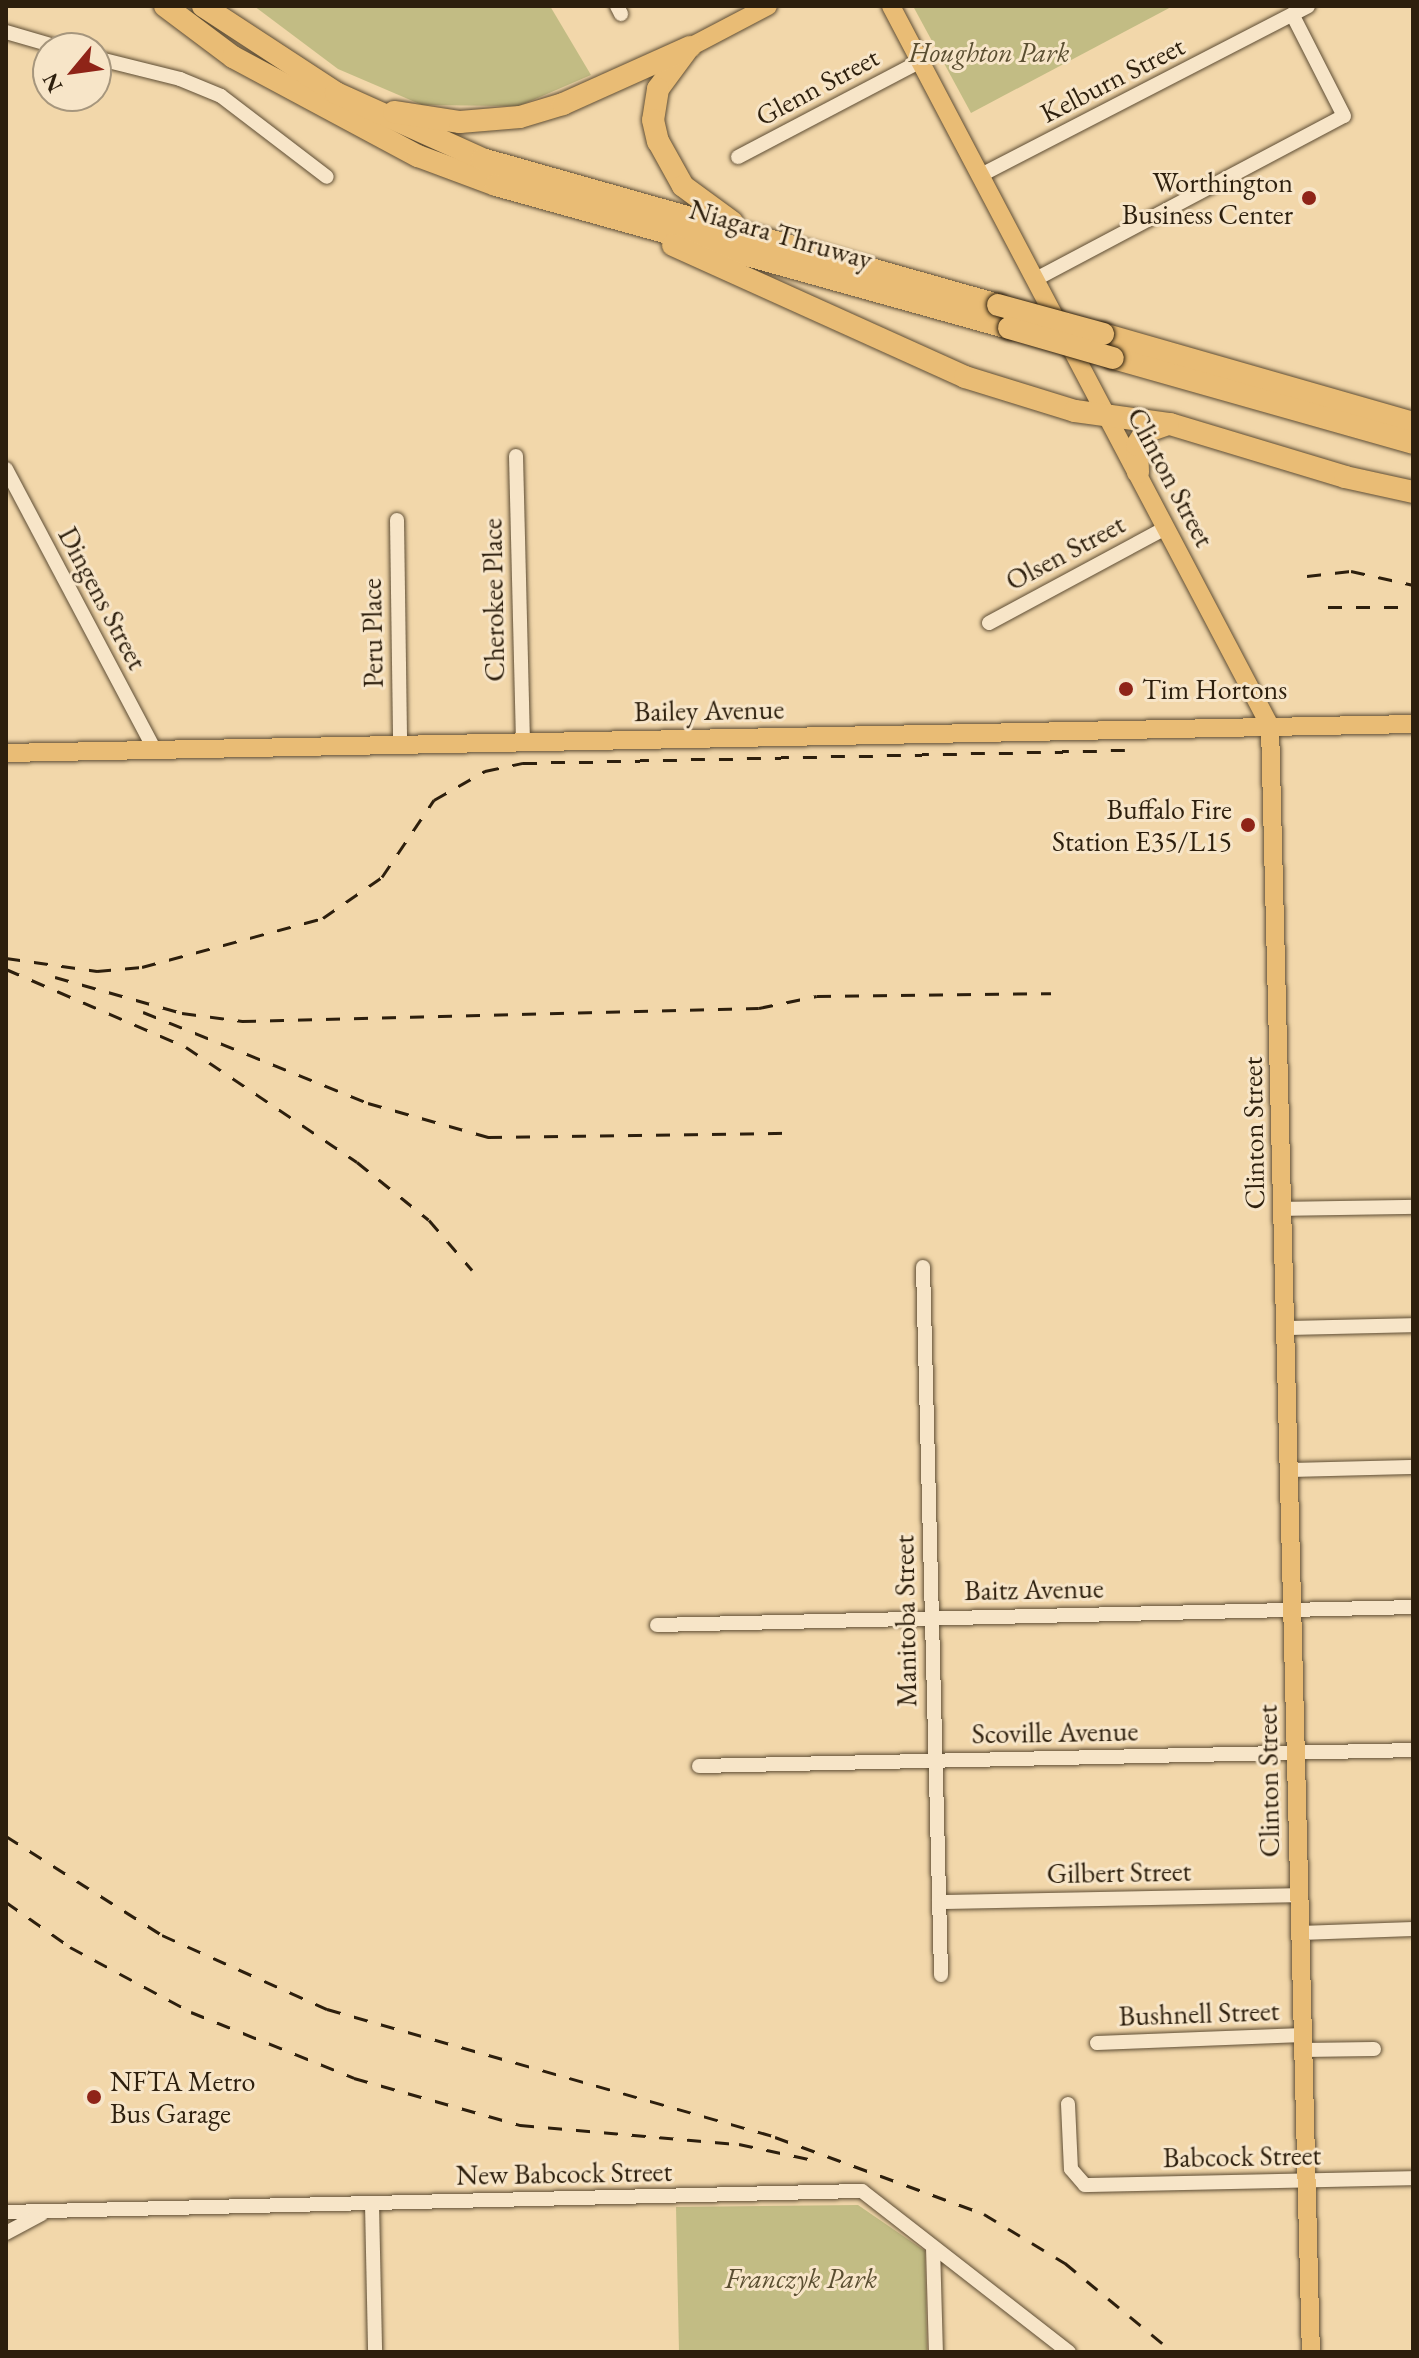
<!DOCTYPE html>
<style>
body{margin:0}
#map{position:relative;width:1419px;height:2358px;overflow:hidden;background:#f2d7aa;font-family:"EB Garamond",serif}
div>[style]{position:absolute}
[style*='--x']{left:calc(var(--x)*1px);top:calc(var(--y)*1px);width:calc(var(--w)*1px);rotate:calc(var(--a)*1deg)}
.green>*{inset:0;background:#c2bc84}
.roads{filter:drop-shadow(0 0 2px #5e4d34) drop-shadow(0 0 2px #5e4d34)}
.minor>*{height:14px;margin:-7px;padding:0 7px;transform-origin:7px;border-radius:7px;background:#f7e5c8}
.major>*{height:18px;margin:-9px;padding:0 9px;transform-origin:9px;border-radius:9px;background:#e9bc75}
.highway>*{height:22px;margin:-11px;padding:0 11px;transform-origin:11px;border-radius:11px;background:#e9bc75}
.rail>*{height:3px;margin-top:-1.5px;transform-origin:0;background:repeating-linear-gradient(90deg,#2d1f0d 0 14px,transparent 0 28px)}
.bridges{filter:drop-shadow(0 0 2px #2d1f0d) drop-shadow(0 0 2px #2d1f0d)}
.highway-bridge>*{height:22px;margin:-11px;padding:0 11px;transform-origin:11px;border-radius:11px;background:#e9bc75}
.dots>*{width:22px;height:22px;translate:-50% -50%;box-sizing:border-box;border:4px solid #f7e5c8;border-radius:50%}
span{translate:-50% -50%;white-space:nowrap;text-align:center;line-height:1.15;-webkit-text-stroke:6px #f7e5c8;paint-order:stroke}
.park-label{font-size:28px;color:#5a4e31;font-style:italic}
.street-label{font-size:28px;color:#2d1f0d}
.poi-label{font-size:28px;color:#2d1f0d}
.right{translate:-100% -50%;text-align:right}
.left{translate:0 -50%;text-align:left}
.frame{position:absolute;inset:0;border:8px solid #2d1f0d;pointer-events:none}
.north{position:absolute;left:32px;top:32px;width:80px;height:80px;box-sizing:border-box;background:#f7e5c8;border:2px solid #a6967d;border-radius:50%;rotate:241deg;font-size:22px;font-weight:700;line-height:32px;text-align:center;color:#2d1f0d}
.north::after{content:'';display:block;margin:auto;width:28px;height:36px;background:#8f2418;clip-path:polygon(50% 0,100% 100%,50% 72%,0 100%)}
</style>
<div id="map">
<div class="green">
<div style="clip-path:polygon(254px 6px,550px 6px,591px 75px,519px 106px,422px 105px,338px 69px)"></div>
<div style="clip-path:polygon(913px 6px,1173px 6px,971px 113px)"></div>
<div style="clip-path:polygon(858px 2205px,925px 2251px,927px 2352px,679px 2352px,676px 2207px)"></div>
</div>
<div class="roads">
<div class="minor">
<div style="--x:617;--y:6;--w:9;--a:63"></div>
<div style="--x:6;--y:32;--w:57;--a:16.2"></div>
<div style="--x:96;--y:58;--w:87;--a:14"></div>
<div style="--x:180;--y:79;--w:44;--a:22.5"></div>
<div style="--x:221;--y:96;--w:133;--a:37.4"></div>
<div style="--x:738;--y:157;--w:207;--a:-27.7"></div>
<div style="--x:981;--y:175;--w:368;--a:-27.3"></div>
<div style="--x:1036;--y:279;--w:348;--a:-27.9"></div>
<div style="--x:1344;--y:116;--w:114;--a:-117"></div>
<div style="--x:516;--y:456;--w:286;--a:88.6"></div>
<div style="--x:6;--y:469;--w:318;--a:62.1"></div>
<div style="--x:397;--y:520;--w:225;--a:89.2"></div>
<div style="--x:989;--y:623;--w:202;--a:-28.3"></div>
<div style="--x:1282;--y:1209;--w:131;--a:-0.9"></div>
<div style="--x:923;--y:1267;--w:708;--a:88.54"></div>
<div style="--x:1285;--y:1328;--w:128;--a:-1.3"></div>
<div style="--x:1288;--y:1470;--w:125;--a:-1.4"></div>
<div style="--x:657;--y:1625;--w:756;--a:-1.36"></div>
<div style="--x:699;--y:1766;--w:714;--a:-1.28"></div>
<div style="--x:939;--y:1902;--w:360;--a:-1.1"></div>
<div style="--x:1300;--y:1933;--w:113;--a:-2"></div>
<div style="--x:1097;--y:2043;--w:206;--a:-2.2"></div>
<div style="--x:1303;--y:2050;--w:71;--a:-0.8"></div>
<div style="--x:1068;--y:2104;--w:65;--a:87.4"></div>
<div style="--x:1071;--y:2169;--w:21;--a:49"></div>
<div style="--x:1085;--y:2185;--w:328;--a:-1.2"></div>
<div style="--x:372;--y:2204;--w:148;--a:88.8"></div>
<div style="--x:6;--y:2212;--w:856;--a:-1.41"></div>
<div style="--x:862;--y:2191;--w:262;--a:37.9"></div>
<div style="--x:6;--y:2233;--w:40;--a:-28"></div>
<div style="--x:933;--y:2247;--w:105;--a:88.4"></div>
</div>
<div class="major">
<div style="--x:891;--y:6;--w:814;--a:62.24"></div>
<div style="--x:1270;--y:726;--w:1627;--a:88.56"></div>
<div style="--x:690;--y:47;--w:88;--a:-27.7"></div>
<div style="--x:6;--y:753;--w:1407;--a:-1.18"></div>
</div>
<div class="highway">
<div style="--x:165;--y:6;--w:85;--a:36.9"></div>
<div style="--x:233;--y:57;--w:210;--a:28.2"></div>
<div style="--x:418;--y:156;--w:83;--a:20.4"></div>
<div style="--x:496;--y:185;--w:533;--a:15.58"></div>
<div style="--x:203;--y:6;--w:159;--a:33.2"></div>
<div style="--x:336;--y:93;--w:160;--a:24.3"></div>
<div style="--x:482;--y:159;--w:536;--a:15.8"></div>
<div style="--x:686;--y:51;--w:47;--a:126.4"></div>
<div style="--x:658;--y:89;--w:31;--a:99"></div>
<div style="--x:653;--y:120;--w:22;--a:77"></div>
<div style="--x:658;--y:141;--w:51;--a:60.9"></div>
<div style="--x:683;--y:186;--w:61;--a:36.3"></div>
<div style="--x:394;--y:112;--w:67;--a:8.6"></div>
<div style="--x:460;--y:122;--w:60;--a:-4.8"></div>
<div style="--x:520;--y:117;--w:45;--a:-16.8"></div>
<div style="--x:563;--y:104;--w:139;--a:-24.2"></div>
<div style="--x:673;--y:245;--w:320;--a:24.3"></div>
<div style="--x:965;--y:377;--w:115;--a:17.2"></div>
<div style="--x:1075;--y:411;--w:96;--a:7.8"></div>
<div style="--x:1170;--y:424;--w:183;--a:16.8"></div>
<div style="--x:1345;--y:477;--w:70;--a:12.4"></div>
<div style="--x:1103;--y:334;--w:323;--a:16"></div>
<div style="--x:1113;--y:358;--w:312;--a:15.8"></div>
<div style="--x:1138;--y:472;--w:27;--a:-92"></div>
<div style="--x:1137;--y:445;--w:15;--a:-58"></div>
<div style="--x:1145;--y:432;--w:24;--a:-19"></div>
</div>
</div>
<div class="rail">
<div style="--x:1307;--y:576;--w:44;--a:-6.5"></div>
<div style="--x:1351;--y:571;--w:64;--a:12.7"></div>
<div style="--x:1328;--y:607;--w:85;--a:0"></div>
<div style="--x:6;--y:958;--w:92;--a:8.1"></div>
<div style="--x:97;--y:971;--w:45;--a:-5.1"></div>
<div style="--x:142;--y:967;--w:188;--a:-15.1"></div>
<div style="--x:323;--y:918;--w:72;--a:-34.8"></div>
<div style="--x:382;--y:877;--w:93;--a:-56"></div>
<div style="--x:434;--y:800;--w:59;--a:-29.6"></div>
<div style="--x:485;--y:771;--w:39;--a:-12"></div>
<div style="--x:523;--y:763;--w:608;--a:-1.22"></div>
<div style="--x:6;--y:969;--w:196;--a:23.4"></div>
<div style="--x:186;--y:1047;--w:206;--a:33.9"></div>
<div style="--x:357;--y:1162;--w:92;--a:38.9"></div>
<div style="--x:429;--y:1220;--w:66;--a:49.3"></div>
<div style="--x:55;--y:977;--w:132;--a:15.8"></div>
<div style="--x:182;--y:1013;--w:61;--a:7.6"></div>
<div style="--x:242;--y:1021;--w:517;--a:-1.44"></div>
<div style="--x:759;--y:1008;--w:59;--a:-11.7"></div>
<div style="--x:817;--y:996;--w:234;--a:-0.7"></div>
<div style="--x:143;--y:1012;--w:243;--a:22"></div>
<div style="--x:368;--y:1103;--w:125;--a:15.8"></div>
<div style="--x:488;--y:1137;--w:300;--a:-0.8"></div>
<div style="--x:6;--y:1836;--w:185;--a:32.4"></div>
<div style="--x:162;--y:1935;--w:181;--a:24.2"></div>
<div style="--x:327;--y:2009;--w:466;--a:15.9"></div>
<div style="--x:775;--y:2137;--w:223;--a:20.2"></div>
<div style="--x:984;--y:2214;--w:95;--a:31.2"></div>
<div style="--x:1065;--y:2263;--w:140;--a:39.5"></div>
<div style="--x:6;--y:1902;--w:78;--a:35.1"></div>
<div style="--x:70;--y:1947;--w:137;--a:28.2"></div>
<div style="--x:191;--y:2012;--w:176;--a:22"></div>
<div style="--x:354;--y:2078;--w:173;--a:15.8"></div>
<div style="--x:520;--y:2125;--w:220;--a:5"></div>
<div style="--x:739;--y:2144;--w:76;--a:12.2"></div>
</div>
<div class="bridges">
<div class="highway-bridge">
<div style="--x:998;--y:305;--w:109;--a:15.4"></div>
<div style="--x:1009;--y:328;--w:108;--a:16.1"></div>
</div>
</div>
<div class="dots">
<div style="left:1309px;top:198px;background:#8f2418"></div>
<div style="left:1126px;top:689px;background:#8f2418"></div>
<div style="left:1248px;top:825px;background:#8f2418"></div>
<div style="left:94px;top:2097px;background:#8f2418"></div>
</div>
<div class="park-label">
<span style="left:989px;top:52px">Houghton Park</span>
<span style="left:801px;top:2278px">Franczyk Park</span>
</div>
<div class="street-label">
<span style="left:1112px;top:79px;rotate:-27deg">Kelburn Street</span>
<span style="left:817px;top:86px;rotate:-28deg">Glenn Street</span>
<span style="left:781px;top:234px;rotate:16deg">Niagara Thruway</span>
<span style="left:1171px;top:477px;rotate:62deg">Clinton Street</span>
<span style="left:1065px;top:552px;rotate:-28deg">Olsen Street</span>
<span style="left:103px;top:598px;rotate:62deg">Dingens Street</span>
<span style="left:493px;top:600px;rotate:-91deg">Cherokee Place</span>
<span style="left:372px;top:633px;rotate:-91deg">Peru Place</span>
<span style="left:709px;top:710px;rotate:-1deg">Bailey Avenue</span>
<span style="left:1253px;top:1133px;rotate:-91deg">Clinton Street</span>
<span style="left:1034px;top:1589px;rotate:-1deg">Baitz Avenue</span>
<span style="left:905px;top:1621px;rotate:-91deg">Manitoba Street</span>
<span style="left:1055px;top:1732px;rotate:-1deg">Scoville Avenue</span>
<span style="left:1268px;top:1781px;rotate:-91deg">Clinton Street</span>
<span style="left:1119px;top:1872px;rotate:-1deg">Gilbert Street</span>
<span style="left:1199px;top:2013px;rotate:-2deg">Bushnell Street</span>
<span style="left:1242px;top:2156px;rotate:-1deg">Babcock Street</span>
<span style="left:564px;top:2173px;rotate:-1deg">New Babcock Street</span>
</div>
<div class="poi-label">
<span class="right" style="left:1293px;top:198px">Worthington<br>Business Center</span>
<span class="left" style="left:1142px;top:689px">Tim Hortons</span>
<span class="right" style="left:1232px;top:825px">Buffalo Fire<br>Station E35/L15</span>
<span class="left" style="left:110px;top:2097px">NFTA Metro<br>Bus Garage</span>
</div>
<div class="frame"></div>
<div class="north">N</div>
</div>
